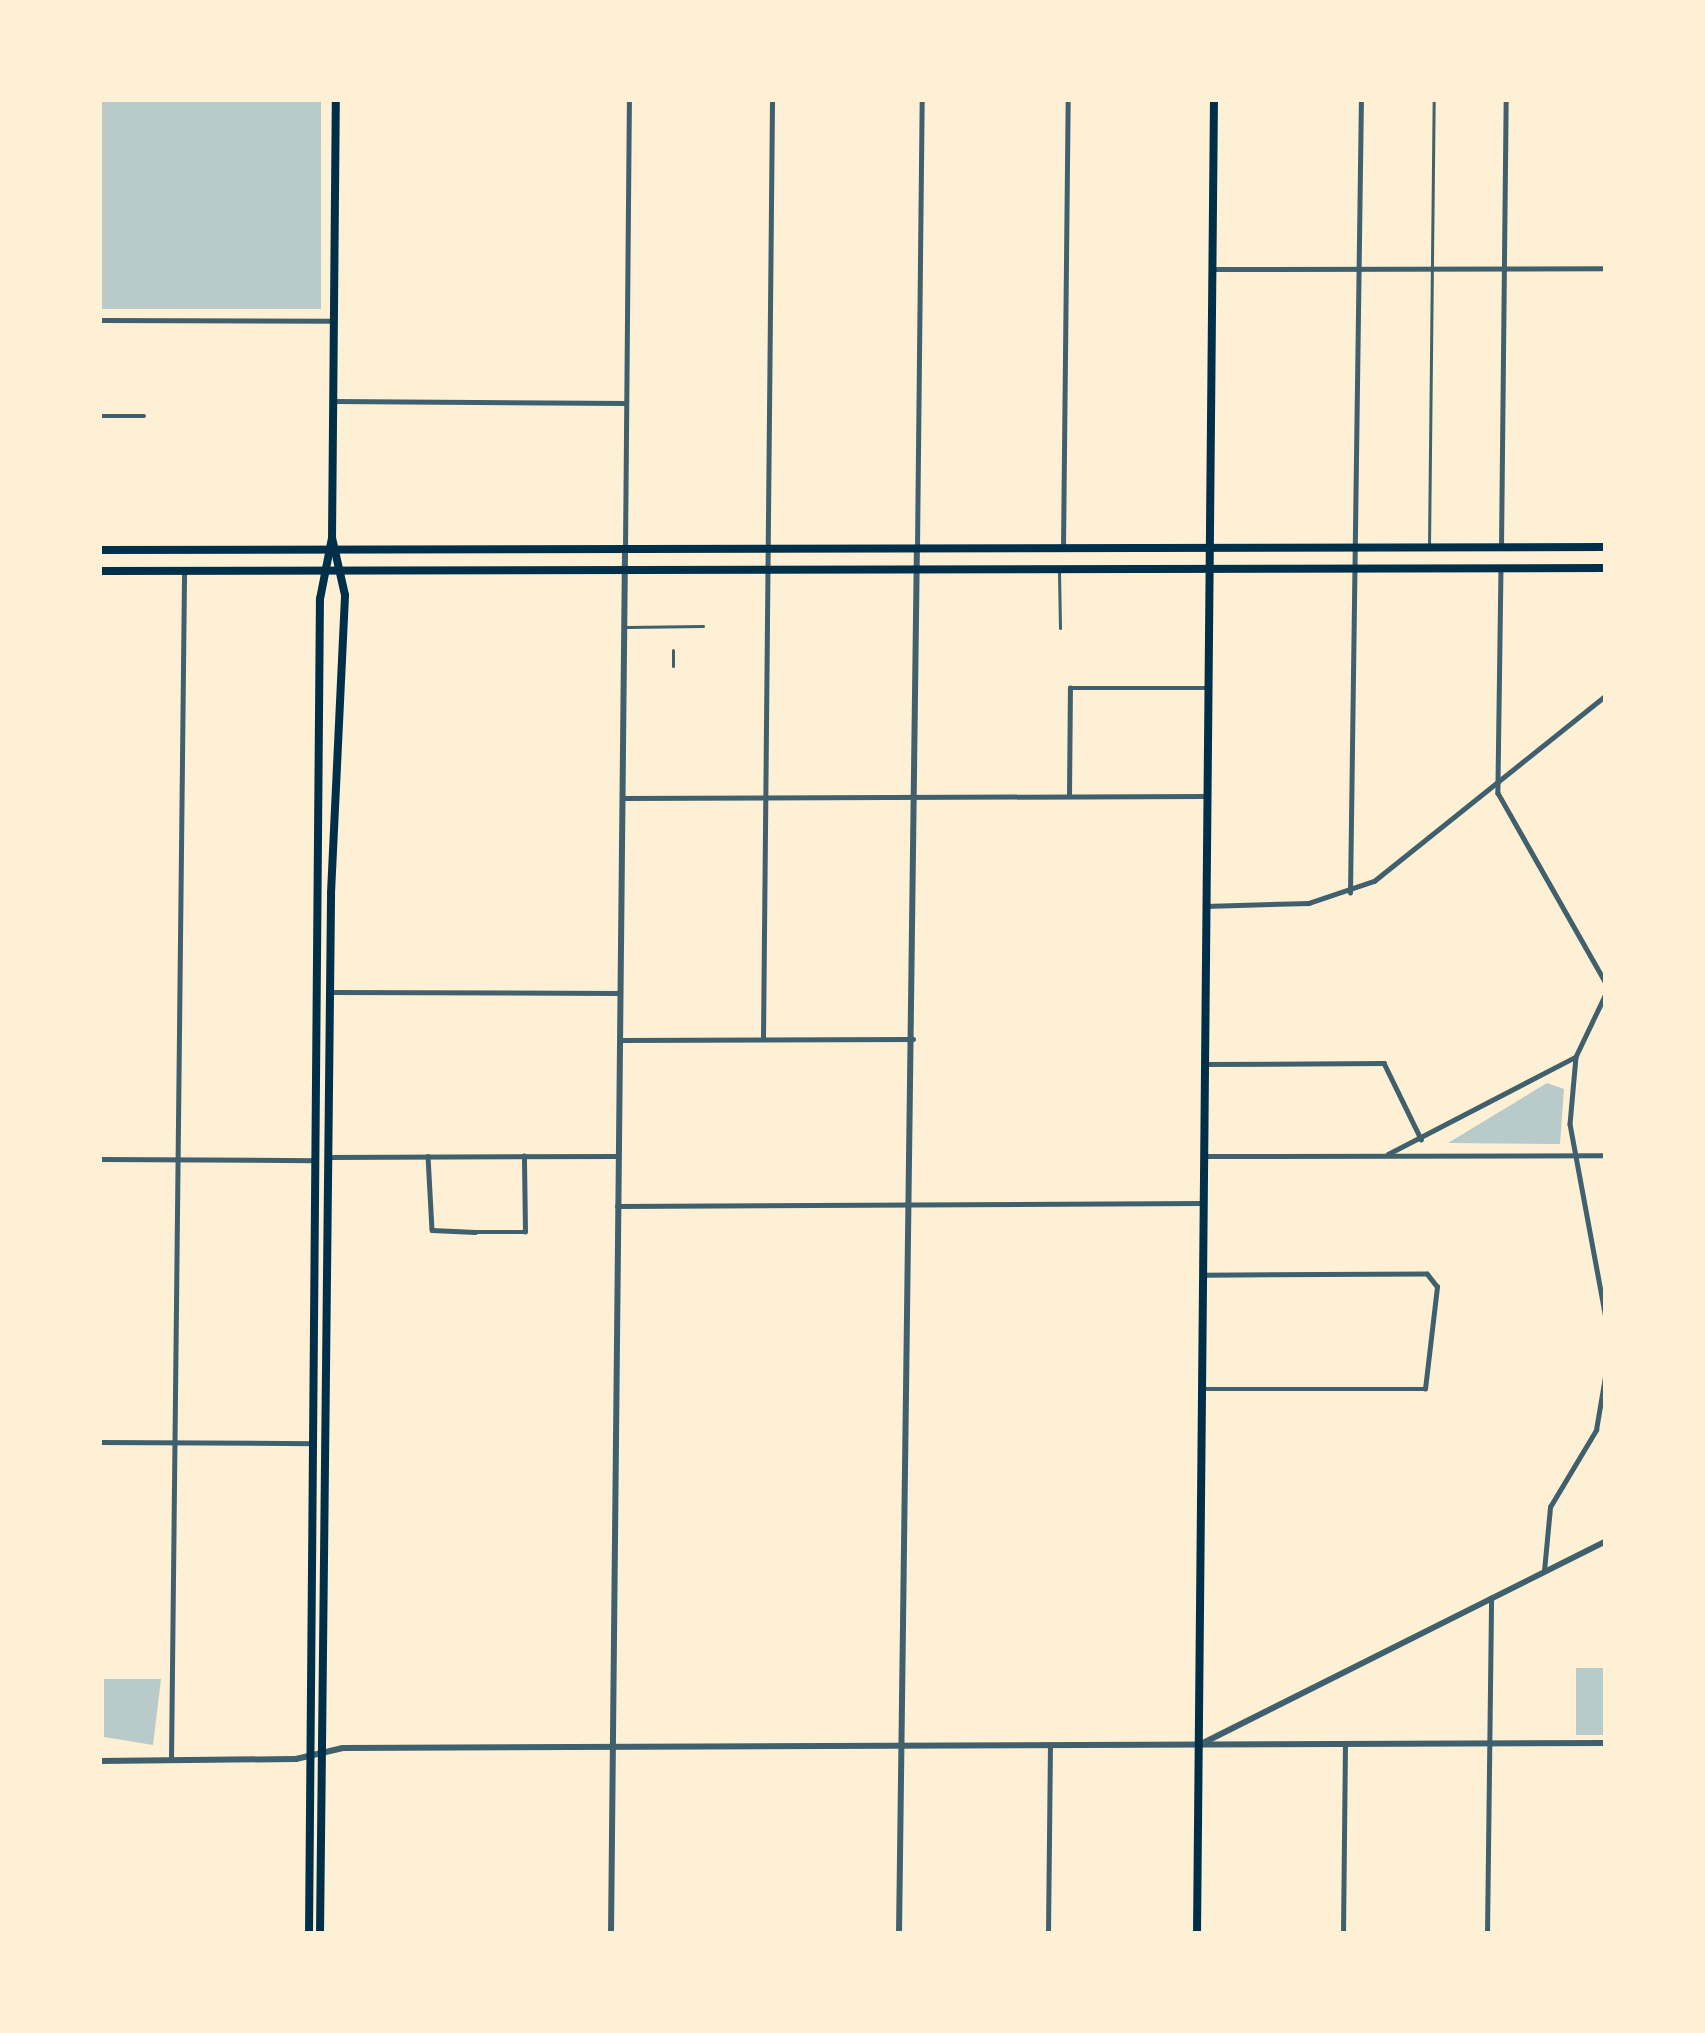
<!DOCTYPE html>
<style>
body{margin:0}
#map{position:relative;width:1705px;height:2033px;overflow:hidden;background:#fdf0d5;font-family:Arial,sans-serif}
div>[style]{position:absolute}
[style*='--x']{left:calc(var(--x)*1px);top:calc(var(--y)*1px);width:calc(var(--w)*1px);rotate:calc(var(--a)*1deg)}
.green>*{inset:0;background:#b9caca;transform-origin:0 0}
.service>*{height:3px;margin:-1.5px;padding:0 1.5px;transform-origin:1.5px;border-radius:1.5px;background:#3f606c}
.minor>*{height:4.5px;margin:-2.25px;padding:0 2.25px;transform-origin:2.25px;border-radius:2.25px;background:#3f606c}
.tertiary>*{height:6px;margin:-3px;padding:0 3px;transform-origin:3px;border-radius:3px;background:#3f606c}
.secondary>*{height:8px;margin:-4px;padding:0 4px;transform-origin:4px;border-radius:4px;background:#003049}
.primary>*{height:8px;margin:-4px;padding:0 4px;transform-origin:4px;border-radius:4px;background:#003049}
span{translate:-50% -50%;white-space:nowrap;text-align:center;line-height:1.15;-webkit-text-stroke:9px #fdf0d5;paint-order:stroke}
.frame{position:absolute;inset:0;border:102px solid #fdf0d5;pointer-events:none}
</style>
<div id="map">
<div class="green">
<div style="left:99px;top:99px;width:222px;height:210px"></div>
<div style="clip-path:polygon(1547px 1083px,1564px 1089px,1560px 1144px,1448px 1143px)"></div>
<div style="left:1576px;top:1668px;width:30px;height:67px"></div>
<div style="clip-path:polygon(104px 1679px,161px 1679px,153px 1745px,104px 1737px)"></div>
</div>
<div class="service">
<div style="--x:1429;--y:547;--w:448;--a:-89.4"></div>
<div style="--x:1059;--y:571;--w:57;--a:89"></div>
<div style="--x:627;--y:627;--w:76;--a:-0.8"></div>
<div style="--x:673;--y:650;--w:16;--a:90"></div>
</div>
<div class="minor">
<div style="--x:1212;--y:269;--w:394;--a:-0.1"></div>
<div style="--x:99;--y:320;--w:235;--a:0.2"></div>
<div style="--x:333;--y:401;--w:293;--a:0.4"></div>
<div style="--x:99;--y:416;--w:45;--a:0"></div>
<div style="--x:1501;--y:547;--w:448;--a:-89.4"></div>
<div style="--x:917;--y:548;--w:449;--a:-89.4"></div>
<div style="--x:1063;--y:548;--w:449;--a:-89.4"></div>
<div style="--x:625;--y:549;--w:450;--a:-89.5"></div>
<div style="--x:1501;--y:568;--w:225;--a:90.8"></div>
<div style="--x:1498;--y:793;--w:219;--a:60.4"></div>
<div style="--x:1069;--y:796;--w:108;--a:-89.5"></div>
<div style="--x:1070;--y:688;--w:138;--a:0"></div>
<div style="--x:622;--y:798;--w:582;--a:-0.2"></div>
<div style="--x:1350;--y:893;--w:794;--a:-89.21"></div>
<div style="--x:1205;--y:906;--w:104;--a:-1.7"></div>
<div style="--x:1309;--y:903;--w:69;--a:-18.7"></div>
<div style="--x:1374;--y:881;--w:297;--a:-38.7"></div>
<div style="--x:331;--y:992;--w:288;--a:0.2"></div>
<div style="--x:1606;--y:994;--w:70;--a:115.5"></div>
<div style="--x:1576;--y:1057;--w:67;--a:95.1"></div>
<div style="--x:1570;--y:1124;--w:198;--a:79.5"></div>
<div style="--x:763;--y:1039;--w:940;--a:-89.45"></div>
<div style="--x:620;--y:1040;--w:293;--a:-0.2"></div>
<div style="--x:1204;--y:1064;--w:180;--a:-0.3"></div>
<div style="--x:1384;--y:1063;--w:85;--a:64"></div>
<div style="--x:1388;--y:1154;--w:211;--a:-27.4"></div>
<div style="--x:428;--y:1156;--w:74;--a:86.9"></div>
<div style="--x:432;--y:1230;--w:43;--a:2.7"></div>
<div style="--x:475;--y:1232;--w:50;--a:0"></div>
<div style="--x:525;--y:1232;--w:76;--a:-90.8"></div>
<div style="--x:1204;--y:1156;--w:402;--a:-0.1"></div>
<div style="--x:328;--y:1157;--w:289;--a:-0.2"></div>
<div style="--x:99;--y:1159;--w:216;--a:0.3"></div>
<div style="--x:617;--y:1206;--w:586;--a:-0.29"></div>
<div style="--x:1201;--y:1389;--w:224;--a:0"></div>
<div style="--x:1425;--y:1389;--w:103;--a:-83.3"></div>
<div style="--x:1437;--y:1287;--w:16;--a:-128"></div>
<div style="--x:1427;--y:1274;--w:223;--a:179.7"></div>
<div style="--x:99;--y:1442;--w:215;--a:0.3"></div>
<div style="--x:1544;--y:1571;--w:64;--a:-84.6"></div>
<div style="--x:1550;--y:1507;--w:90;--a:-59.1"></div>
<div style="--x:1596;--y:1430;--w:60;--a:-80.4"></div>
<div style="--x:171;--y:1760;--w:1187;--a:-89.37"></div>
<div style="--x:1048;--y:1934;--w:186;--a:-89.4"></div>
<div style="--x:1343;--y:1934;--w:188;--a:-89.4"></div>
<div style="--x:1487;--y:1934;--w:336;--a:-89.3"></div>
</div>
<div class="tertiary">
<div style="--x:1201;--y:1744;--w:453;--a:-26.6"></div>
<div style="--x:99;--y:1761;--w:197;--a:-0.6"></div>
<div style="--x:296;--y:1759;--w:48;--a:-13.2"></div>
<div style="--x:343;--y:1748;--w:1263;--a:-0.23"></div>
<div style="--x:611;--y:1934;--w:1385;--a:-89.42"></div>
<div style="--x:899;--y:1934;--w:1386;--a:-89.26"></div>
</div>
<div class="secondary">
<div style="--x:1197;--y:1934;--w:1835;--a:-89.47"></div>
</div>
<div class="primary">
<div style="--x:99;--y:550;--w:1507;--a:-0.11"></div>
<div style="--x:99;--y:571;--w:1507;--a:-0.11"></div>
<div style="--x:309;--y:1934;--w:1335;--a:-89.53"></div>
<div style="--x:320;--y:599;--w:62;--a:-78.9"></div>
<div style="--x:332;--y:538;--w:439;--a:-89.5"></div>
<div style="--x:320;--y:1934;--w:1041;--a:-89.39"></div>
<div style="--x:331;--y:893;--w:298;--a:-87.3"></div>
<div style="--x:345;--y:595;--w:58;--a:-102.8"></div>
</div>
<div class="frame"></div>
</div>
